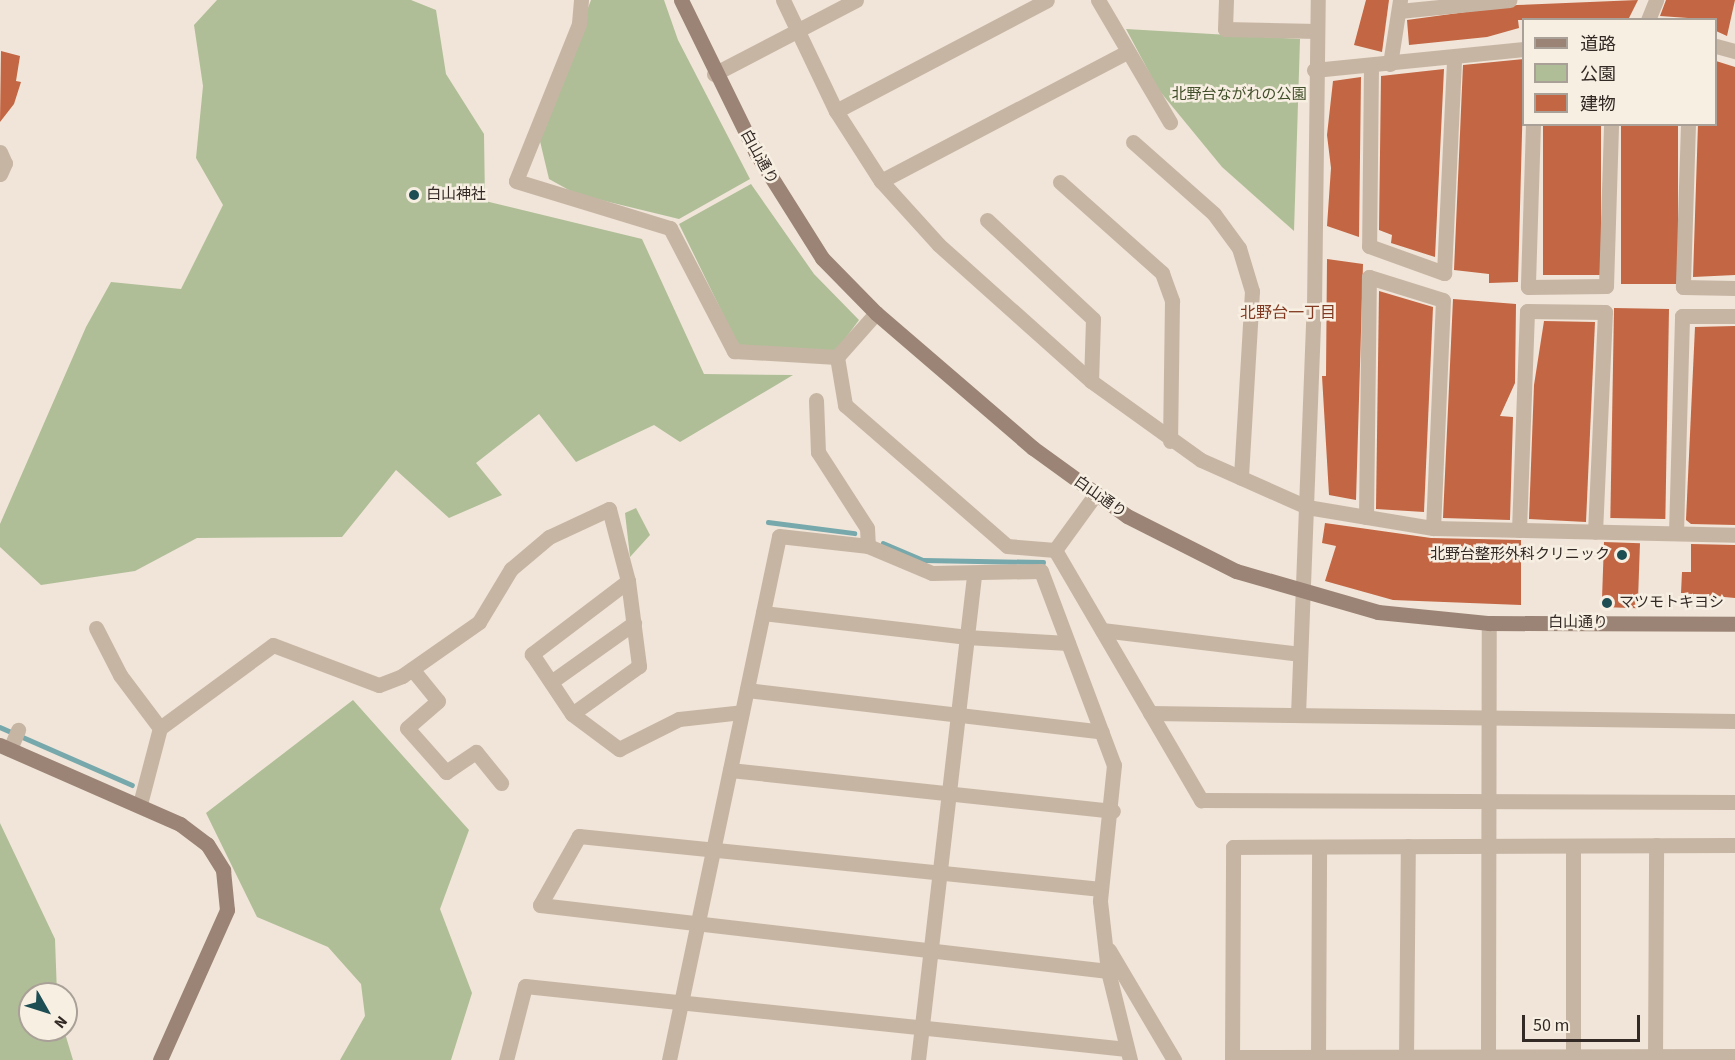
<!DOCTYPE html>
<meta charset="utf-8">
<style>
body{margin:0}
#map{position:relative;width:1735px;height:1060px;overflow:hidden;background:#f0e5d8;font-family:"Source Sans 3","Noto Sans JP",sans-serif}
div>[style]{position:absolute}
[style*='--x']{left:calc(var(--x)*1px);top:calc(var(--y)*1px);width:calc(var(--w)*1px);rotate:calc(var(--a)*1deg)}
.green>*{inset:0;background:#b0be98}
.stream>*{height:4.5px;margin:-2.25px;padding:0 2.25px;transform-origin:2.25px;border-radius:2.25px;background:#77a8ac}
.building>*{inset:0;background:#c36643;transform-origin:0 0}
.street>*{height:15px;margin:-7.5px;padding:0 7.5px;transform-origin:7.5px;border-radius:7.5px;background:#c7b5a4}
.secondary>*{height:15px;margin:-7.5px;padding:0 7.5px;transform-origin:7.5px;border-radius:7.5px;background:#9b8476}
.dots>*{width:16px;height:16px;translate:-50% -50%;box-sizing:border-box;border:3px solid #f8efe3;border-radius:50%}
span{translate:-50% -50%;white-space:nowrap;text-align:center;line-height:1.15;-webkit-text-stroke:5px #f8efe3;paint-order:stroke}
.park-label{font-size:15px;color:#41502a}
.street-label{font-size:15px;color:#332a26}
.poi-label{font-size:15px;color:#332a26}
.left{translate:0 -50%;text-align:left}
.right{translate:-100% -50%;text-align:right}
.neighbourhood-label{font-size:16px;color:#803a21}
.legend{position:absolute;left:1522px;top:18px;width:195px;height:108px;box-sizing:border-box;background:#f8efe3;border:2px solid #a9a097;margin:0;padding:8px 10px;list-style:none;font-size:18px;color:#332a26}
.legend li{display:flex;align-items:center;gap:12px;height:30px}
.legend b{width:30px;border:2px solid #a9a097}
.north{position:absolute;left:18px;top:982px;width:60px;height:60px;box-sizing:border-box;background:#f8efe3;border:2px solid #a9a097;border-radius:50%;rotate:129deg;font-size:16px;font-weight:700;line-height:24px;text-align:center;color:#332a26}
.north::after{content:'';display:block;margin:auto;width:21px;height:27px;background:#1d4e53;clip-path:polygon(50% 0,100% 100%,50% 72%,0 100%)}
.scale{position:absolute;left:1522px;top:1015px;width:118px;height:27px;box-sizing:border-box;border:3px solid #332a26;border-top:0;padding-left:8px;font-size:18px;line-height:21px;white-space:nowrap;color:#332a26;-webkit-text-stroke:4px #f8efe3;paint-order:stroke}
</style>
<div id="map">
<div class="green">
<div style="clip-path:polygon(217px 0,411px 0,436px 10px,446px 74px,484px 134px,485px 201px,642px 239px,704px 374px,793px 375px,680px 442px,654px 425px,576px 462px,539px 414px,476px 463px,502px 495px,449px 518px,396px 470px,342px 537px,197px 538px,135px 571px,41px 585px,0 547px,0 524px,86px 327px,111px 282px,181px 289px,223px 205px,196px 158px,203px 86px,194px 25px)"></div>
<div style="clip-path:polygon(591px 0,664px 0,678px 40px,750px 179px,679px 219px,576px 194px,549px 179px,539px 137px)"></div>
<div style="clip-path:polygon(1126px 29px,1300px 39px,1294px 231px,1222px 167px,1158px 89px)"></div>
<div style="clip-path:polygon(751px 184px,814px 274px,859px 320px,836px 351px,738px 345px,679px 224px)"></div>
<div style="clip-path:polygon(636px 508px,650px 535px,630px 557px,625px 513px)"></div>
<div style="clip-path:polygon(353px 700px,469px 830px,440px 909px,472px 993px,451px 1060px,340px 1060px,365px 1016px,361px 984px,328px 947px,257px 917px,206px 813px)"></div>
<div style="clip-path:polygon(0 823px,55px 939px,57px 994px,30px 994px,30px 1030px,64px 1030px,73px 1060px,0 1060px)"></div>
</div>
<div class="stream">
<div style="--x:768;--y:522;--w:87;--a:7.3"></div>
<div style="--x:883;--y:543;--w:43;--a:23"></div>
<div style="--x:923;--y:560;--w:120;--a:1"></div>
<div style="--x:0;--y:727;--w:144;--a:23.7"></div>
</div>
<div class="building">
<div style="clip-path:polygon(1366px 0,1389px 0,1382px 52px,1354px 45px)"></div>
<div style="clip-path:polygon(1638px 0,1628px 20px,1518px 20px,1519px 28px,1487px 37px,1409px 45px,1407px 20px,1517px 5px)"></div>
<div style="clip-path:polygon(1666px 0,1735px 0,1727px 36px,1716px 31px,1716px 20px,1660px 16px)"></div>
<div style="clip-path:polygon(1px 51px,20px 56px,16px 81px,21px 82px,14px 104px,0 122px)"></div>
<div style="clip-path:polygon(1524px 59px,1518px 282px,1489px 283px,1489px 274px,1454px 270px,1463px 65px)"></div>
<div style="clip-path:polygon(1716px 61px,1735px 67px,1735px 275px,1693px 277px,1698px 124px,1716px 124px)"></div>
<div style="clip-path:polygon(1444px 69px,1435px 257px,1391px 243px,1392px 235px,1379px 230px,1381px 76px)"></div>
<div style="clip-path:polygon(1361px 77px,1359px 237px,1327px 226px,1331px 168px,1327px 135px,1333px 81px)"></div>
<div style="left:1543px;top:124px;width:58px;height:151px"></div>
<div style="left:1621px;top:124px;width:57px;height:160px"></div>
<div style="clip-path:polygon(1327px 259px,1363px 264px,1356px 500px,1329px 495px,1322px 376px,1326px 376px)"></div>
<div style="clip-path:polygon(1379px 291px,1433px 307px,1424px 512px,1376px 509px)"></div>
<div style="clip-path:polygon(1453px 299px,1516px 304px,1515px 383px,1500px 416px,1513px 417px,1510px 520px,1443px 518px)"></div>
<div style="left:1669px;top:309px;width:210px;height:55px;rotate:91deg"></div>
<div style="clip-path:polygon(1544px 321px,1595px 322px,1586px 522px,1529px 519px,1534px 385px)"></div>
<div style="clip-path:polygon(1735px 326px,1735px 525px,1691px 524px,1686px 520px,1695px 327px)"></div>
<div style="clip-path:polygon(1325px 523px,1431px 538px,1521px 540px,1521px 605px,1393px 600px,1325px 581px,1336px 546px,1322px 543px)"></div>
<div style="left:1604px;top:542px;width:36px;height:65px;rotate:2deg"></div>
<div style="clip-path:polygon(1691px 544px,1735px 545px,1735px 598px,1681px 593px,1682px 572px,1691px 572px)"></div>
</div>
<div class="street">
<div style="--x:581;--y:0;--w:24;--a:95"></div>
<div style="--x:579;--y:24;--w:169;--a:111.9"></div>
<div style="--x:516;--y:181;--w:161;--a:17"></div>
<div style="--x:670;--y:228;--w:139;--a:62.5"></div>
<div style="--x:734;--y:351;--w:103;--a:3.3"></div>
<div style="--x:783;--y:0;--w:123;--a:64.5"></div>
<div style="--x:836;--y:111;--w:83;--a:57.3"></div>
<div style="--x:881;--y:181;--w:86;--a:47.8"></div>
<div style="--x:939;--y:245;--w:204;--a:41.8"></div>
<div style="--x:1091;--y:381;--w:135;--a:35.7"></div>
<div style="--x:1201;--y:460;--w:116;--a:23.9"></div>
<div style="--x:1307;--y:507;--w:128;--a:9.5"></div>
<div style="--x:1433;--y:528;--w:302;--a:1.3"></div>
<div style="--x:1098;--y:0;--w:142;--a:59.5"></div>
<div style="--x:1226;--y:0;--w:29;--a:92"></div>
<div style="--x:1225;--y:29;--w:92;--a:1.2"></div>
<div style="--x:1399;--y:11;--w:111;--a:-5.7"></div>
<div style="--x:1648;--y:20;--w:22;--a:-68"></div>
<div style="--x:1716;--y:46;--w:20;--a:15"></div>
<div style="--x:1390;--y:64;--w:65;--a:-81.1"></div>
<div style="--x:1371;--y:66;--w:180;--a:90.6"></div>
<div style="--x:1369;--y:246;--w:80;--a:19.8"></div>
<div style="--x:1444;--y:273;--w:216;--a:-87.3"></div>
<div style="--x:1314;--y:70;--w:211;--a:-5.7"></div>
<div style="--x:714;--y:74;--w:160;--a:-27.5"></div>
<div style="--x:836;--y:111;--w:238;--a:-27.7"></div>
<div style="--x:1533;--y:124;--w:163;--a:91.8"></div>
<div style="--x:1528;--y:287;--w:78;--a:-0.7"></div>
<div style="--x:1606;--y:286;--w:162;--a:-88.2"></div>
<div style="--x:1688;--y:124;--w:163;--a:91.8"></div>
<div style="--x:1683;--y:287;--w:52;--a:1.1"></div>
<div style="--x:1133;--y:142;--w:108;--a:41.6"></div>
<div style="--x:1214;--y:214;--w:42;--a:53.7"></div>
<div style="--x:1239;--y:248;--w:45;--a:73.2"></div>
<div style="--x:1252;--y:291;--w:187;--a:93.4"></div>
<div style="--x:0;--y:152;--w:12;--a:66"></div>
<div style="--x:5;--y:163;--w:12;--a:114"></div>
<div style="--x:881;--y:181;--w:278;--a:-27.7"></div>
<div style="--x:1060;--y:182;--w:137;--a:41.7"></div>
<div style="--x:1162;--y:273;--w:30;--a:70"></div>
<div style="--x:1172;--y:301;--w:140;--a:90.8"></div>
<div style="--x:987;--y:220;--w:145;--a:43"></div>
<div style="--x:1093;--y:319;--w:62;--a:91.8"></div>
<div style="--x:837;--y:357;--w:49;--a:80.5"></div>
<div style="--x:845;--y:405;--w:215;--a:41"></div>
<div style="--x:1007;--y:546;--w:48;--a:4.8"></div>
<div style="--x:1055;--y:550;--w:290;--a:59.7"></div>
<div style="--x:1201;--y:800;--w:534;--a:0.21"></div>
<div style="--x:837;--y:357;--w:59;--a:-48.4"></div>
<div style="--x:816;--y:400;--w:52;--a:87.8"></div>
<div style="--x:818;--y:452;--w:90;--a:57.2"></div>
<div style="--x:867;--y:528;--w:18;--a:87"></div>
<div style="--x:1366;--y:517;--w:240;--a:-89.3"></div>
<div style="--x:1369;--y:277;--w:77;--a:17.3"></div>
<div style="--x:1443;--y:300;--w:228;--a:92.5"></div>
<div style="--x:1519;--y:530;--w:219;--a:-87.9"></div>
<div style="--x:1527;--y:311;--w:78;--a:0.7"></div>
<div style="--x:1605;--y:312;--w:220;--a:92.6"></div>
<div style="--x:1676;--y:533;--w:217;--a:-88.4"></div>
<div style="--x:1682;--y:316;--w:53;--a:0"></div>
<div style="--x:1055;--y:550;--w:68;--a:-54"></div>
<div style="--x:628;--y:581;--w:121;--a:142.8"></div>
<div style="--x:532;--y:654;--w:72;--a:56.3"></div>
<div style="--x:572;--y:714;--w:59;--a:36.7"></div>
<div style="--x:619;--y:749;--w:67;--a:-26.6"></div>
<div style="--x:679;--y:719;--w:63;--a:-6.3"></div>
<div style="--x:763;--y:613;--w:204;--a:6.7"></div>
<div style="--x:966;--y:637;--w:102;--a:3.4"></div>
<div style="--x:96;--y:628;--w:53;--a:62.9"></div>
<div style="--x:120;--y:675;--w:66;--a:53"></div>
<div style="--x:160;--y:728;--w:140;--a:-36.3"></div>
<div style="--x:273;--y:645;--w:113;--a:20.7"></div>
<div style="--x:379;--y:685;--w:25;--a:-21"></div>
<div style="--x:402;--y:676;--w:94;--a:-35"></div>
<div style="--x:479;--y:622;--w:62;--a:-58.9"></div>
<div style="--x:511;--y:569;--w:50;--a:-40.1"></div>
<div style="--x:549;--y:537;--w:66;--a:-25"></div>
<div style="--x:609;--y:509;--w:74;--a:75.2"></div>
<div style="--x:628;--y:581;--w:86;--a:82.6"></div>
<div style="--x:639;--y:666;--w:82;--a:144.4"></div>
<div style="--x:1102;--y:630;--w:198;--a:6.9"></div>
<div style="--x:412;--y:669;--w:41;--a:50.9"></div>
<div style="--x:438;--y:701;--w:41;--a:138.9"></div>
<div style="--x:407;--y:728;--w:59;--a:48.4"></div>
<div style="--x:446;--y:772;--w:36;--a:-34"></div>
<div style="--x:476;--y:752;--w:40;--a:51"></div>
<div style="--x:551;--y:682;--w:102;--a:-35.4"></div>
<div style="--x:747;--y:690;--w:357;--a:6.7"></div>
<div style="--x:1150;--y:713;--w:585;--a:0.78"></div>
<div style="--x:1298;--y:715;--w:408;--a:-87.8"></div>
<div style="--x:1314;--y:307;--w:307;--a:-89.3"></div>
<div style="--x:10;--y:749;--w:21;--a:-67"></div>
<div style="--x:730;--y:770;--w:385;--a:6.1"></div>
<div style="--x:140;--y:804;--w:79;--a:-75.3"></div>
<div style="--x:1101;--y:889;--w:525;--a:-174.2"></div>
<div style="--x:579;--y:836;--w:79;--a:119.5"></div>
<div style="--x:540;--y:905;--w:572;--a:6.63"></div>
<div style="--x:1109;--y:950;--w:128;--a:59.4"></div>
<div style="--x:1232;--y:1057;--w:503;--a:-0.11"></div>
<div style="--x:506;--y:1060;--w:76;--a:-75.6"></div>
<div style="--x:525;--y:986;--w:605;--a:5.97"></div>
<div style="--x:669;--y:1060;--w:535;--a:-78.14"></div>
<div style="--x:779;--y:536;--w:90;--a:6.4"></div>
<div style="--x:868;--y:546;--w:69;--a:22.9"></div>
<div style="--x:932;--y:573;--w:109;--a:-1.1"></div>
<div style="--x:1041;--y:571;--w:207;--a:69.4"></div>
<div style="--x:1114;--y:765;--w:137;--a:95.9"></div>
<div style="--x:1100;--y:901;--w:70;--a:83.5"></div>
<div style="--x:1108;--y:971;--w:92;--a:76.1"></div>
<div style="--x:918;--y:1060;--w:488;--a:-83.4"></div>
<div style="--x:1232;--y:1060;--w:213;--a:-89.7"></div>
<div style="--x:1233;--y:847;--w:502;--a:-0.23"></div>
<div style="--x:1318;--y:1060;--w:213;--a:-89.7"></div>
<div style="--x:1406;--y:1060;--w:214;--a:-89.5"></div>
<div style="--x:1488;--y:1060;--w:437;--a:-89.9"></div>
<div style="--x:1573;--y:1060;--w:214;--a:-90"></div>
<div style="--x:1655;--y:1060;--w:215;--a:-89.7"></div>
</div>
<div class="secondary">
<div style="--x:681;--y:0;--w:170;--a:63.9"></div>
<div style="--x:756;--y:153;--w:124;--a:57.8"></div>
<div style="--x:822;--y:258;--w:77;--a:45.5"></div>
<div style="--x:876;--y:313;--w:207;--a:40.7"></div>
<div style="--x:1033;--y:448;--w:116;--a:35.9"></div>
<div style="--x:1127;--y:516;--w:122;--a:26.8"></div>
<div style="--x:1236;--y:571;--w:148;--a:16.1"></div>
<div style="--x:1378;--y:612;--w:112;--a:5.7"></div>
<div style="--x:1489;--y:623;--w:246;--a:0.2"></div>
<div style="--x:0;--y:745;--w:197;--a:23.7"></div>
<div style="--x:180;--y:824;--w:34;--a:37"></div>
<div style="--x:207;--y:844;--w:31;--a:58"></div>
<div style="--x:223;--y:870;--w:40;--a:84.3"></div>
<div style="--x:227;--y:910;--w:164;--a:114.1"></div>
</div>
<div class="dots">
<div style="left:414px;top:195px;background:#1d4e53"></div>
<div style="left:1622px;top:555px;background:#1d4e53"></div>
<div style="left:1607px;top:603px;background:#1d4e53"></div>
</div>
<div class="park-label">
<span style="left:1239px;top:95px">北野台ながれの公園</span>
</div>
<div class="street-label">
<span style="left:759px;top:157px;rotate:61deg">白山通り</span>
<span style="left:1100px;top:497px;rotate:35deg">白山通り</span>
<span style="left:1578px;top:623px">白山通り</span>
</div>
<div class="poi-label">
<span class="left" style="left:426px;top:195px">白山神社</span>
<span class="right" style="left:1610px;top:555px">北野台整形外科クリニック</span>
<span class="left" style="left:1619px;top:603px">マツモトキヨシ</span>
</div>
<div class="neighbourhood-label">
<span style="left:1288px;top:313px">北野台一丁目</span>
</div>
<ul class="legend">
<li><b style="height:8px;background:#9b8476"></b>道路</li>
<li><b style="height:16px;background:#b0be98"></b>公園</li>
<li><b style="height:16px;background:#c36643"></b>建物</li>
</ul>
<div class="north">N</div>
<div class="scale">50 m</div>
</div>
